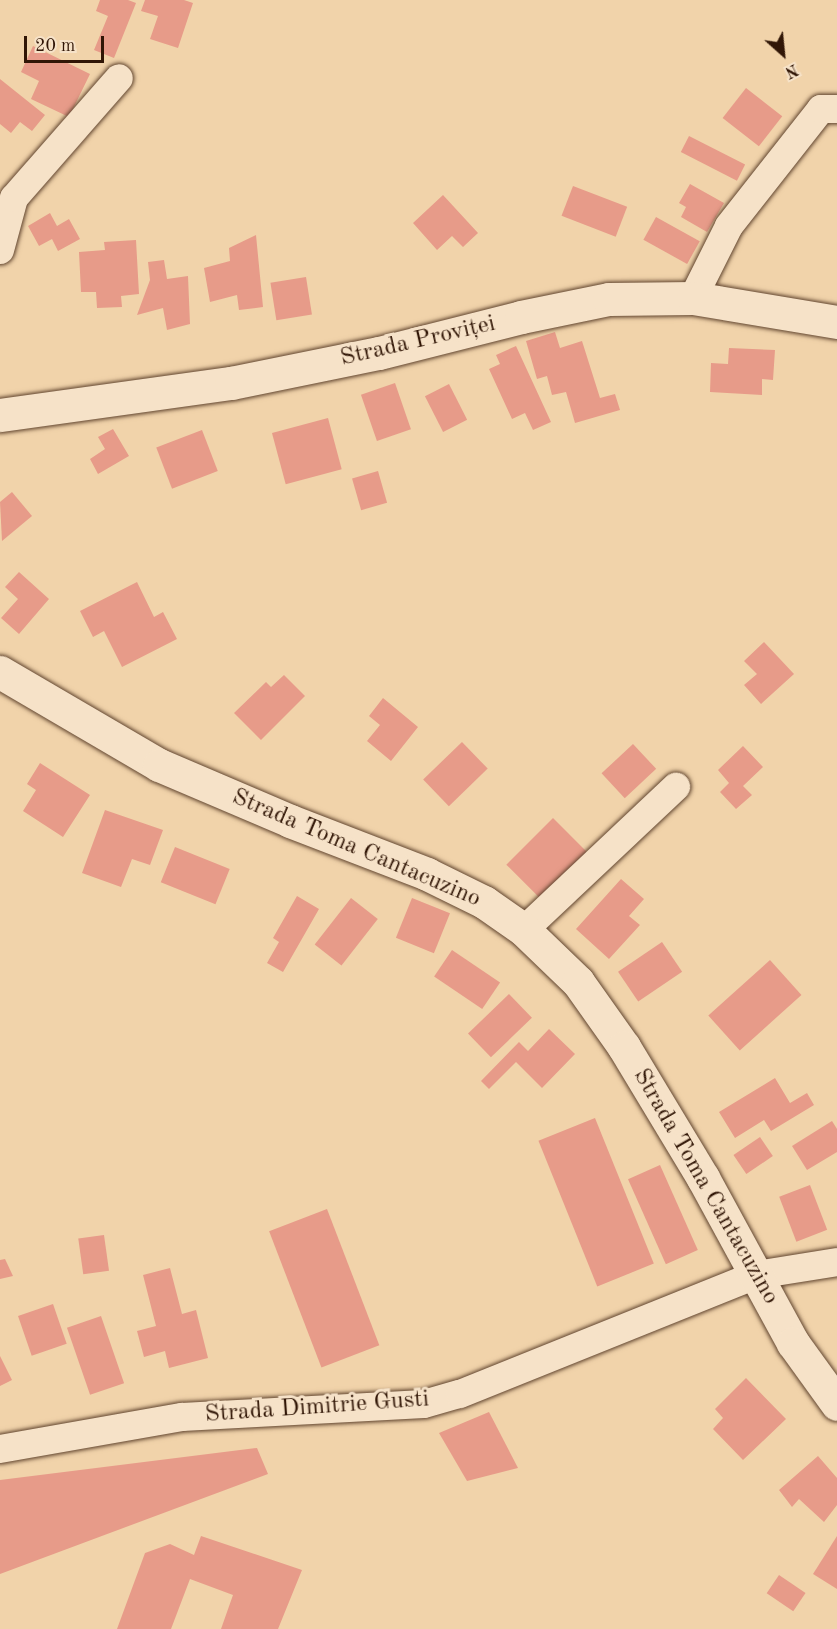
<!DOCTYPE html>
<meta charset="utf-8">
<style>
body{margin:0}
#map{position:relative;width:837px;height:1629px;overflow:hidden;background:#f1d3aa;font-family:"Old Standard TT",serif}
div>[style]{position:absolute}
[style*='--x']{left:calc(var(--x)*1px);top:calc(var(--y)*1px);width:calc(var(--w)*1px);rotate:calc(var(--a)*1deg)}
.building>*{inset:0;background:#e79b89;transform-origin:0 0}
.roads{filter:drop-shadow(0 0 2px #61452f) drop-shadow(0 0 2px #61452f)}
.minor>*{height:28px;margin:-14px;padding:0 14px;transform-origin:14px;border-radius:14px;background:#f6e2c8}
.tertiary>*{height:33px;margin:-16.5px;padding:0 16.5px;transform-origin:16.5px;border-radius:16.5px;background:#f6e2c8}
.secondary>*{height:33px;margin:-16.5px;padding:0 16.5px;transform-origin:16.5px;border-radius:16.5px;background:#f6e2c8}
span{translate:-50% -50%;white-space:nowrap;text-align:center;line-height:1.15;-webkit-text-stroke:6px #f6e2c8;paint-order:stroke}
.street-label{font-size:24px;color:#311606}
.north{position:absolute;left:753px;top:24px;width:60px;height:60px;-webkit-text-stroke:4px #f6e2c8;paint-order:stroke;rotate:153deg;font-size:16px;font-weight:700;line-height:24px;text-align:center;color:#311606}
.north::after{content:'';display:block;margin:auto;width:21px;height:27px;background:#311606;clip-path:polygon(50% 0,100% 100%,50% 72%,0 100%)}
.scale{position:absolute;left:24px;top:36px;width:80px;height:27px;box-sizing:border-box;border:3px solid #311606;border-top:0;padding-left:8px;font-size:18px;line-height:21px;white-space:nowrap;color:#311606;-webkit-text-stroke:4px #f6e2c8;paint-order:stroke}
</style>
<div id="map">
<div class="building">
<div style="clip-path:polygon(100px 0,128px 0,136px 3px,114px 58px,94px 50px,108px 16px,96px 11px)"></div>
<div style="clip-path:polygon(145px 0,184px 0,193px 3px,178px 48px,150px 39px,158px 16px,141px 11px)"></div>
<div style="clip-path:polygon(33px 46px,90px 74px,69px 117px,31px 99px,39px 81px,21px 72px)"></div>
<div style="clip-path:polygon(0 79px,45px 115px,32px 131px,20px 122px,11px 133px,0 124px)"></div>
<div style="left:746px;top:88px;width:46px;height:38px;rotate:38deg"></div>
<div style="left:689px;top:136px;width:63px;height:18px;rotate:27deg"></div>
<div style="clip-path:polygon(690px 184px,724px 203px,707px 232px,681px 217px,686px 207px,679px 203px)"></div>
<div style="left:573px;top:186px;width:58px;height:32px;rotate:21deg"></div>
<div style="clip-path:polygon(443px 195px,478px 233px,463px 247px,452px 236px,437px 250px,413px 223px)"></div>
<div style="clip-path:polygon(50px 213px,57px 226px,69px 219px,80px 239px,58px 251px,52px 239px,39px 246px,28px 226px)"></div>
<div style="left:656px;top:217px;width:50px;height:26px;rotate:29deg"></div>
<div style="clip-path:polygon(256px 235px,263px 307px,239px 310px,237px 295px,210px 302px,204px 268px,230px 261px,229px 248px)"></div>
<div style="clip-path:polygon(136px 240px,139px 294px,121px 296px,122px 307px,97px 308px,96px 292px,81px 292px,79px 252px,105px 250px,104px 242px)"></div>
<div style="clip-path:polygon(164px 260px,167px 279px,188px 276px,190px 324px,167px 330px,163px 308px,137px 315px,150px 280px,148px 262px)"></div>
<div style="left:306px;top:277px;width:38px;height:36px;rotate:81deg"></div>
<div style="clip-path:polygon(555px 332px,560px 348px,582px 341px,600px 398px,615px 394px,620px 410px,575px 423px,566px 392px,552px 395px,547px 376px,537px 379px,526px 341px)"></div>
<div style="clip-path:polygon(516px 346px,551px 422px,533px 430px,525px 413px,512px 419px,489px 369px,500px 364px,496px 355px)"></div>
<div style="clip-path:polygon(729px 348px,775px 350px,773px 380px,762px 379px,762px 395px,710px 392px,711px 363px,728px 364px)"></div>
<div style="left:395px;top:383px;width:49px;height:36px;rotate:71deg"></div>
<div style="left:449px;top:384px;width:40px;height:27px;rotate:63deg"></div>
<div style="left:328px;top:418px;width:53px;height:58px;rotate:75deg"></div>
<div style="clip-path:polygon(113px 429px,129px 456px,98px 474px,90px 459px,105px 449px,98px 437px)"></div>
<div style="left:202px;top:430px;width:44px;height:49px;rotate:69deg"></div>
<div style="left:378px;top:471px;width:33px;height:27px;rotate:74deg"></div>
<div style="clip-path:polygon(12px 492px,32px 516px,2px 541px,0 502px)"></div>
<div style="clip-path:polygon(19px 572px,49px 599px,19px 634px,1px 618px,18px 599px,5px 587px)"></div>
<div style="clip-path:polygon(137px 582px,154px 617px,163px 612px,177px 639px,122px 667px,104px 631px,93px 637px,80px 611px)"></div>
<div style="clip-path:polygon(764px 642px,794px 674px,761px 704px,744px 685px,757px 674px,744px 661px)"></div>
<div style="clip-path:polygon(284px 675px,305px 696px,261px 740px,234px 713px,266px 682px,271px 687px)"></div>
<div style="clip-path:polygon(383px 698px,418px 727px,391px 761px,367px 741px,380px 725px,369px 716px)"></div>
<div style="left:462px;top:742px;width:37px;height:54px;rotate:46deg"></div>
<div style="left:633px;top:744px;width:34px;height:43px;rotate:47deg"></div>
<div style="clip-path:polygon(743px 746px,763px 767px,743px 786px,752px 795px,736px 809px,720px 792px,729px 783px,718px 770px)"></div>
<div style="clip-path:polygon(40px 763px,90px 795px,63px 837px,23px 811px,36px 790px,27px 784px)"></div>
<div style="clip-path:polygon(105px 810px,163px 830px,150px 865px,132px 859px,121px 887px,82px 873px)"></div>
<div style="left:553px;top:818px;width:48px;height:66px;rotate:45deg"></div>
<div style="left:175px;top:847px;width:59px;height:38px;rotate:22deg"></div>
<div style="clip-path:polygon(621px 879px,644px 899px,629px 916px,640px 925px,609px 959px,576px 929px)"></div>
<div style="clip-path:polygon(297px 896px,319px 909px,283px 972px,267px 963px,279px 942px,273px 938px)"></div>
<div style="left:351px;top:898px;width:34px;height:59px;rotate:38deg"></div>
<div style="left:412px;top:898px;width:41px;height:43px;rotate:22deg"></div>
<div style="left:662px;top:942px;width:36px;height:53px;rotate:56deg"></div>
<div style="left:452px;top:950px;width:58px;height:32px;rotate:34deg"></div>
<div style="left:770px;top:960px;width:47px;height:83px;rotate:48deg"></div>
<div style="left:509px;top:994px;width:33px;height:57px;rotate:46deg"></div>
<div style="clip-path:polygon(549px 1029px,575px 1054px,542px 1088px,516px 1062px,489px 1089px,481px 1081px,519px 1042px,528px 1051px)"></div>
<div style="clip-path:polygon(775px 1078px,790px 1103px,807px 1093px,814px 1105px,771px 1131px,764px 1120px,735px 1138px,719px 1112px)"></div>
<div style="left:595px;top:1118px;width:157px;height:61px;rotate:68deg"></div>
<div style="clip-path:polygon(832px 1121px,837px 1129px,837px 1152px,807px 1170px,792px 1146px)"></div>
<div style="left:760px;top:1137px;width:23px;height:32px;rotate:56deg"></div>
<div style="left:660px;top:1165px;width:93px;height:35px;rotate:66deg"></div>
<div style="left:810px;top:1185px;width:48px;height:33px;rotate:69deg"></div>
<div style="left:327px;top:1209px;width:146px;height:62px;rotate:69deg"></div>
<div style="left:104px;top:1235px;width:36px;height:26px;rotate:82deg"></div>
<div style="clip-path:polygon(5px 1259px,13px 1276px,0 1279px,0 1260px)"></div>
<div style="clip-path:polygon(170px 1268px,182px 1314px,196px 1310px,208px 1358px,169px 1368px,165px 1351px,144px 1357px,137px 1331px,156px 1326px,143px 1275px)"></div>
<div style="left:53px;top:1304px;width:42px;height:37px;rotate:71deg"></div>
<div style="left:101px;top:1316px;width:71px;height:36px;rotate:71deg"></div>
<div style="clip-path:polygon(0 1356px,12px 1380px,0 1386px)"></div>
<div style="clip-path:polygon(746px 1378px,786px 1419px,743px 1460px,713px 1429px,723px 1418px,715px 1409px)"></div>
<div style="clip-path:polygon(489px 1412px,518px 1468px,467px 1481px,439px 1433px)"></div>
<div style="clip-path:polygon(257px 1448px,268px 1474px,0 1574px,0 1480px)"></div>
<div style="clip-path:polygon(818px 1456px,837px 1478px,837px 1505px,824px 1522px,799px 1499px,792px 1507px,779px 1490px)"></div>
<div style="clip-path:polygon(201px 1536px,302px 1570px,278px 1629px,221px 1629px,233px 1595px,190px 1579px,171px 1629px,117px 1629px,145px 1553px,170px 1544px,194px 1555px)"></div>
<div style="clip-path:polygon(837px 1536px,837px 1589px,813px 1574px)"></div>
<div style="left:779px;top:1575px;width:32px;height:22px;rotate:34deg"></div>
</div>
<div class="roads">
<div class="minor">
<div style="--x:0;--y:250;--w:54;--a:-74.9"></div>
<div style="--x:14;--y:198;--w:159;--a:-48.8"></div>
<div style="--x:693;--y:298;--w:80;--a:-63.4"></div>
<div style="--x:729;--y:226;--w:149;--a:-51.8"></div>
<div style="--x:821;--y:109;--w:16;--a:0"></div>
<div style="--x:524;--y:930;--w:209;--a:-43.3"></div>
<div style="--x:0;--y:1449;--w:185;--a:-10"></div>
<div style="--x:182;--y:1417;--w:242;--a:-3.1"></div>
<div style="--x:424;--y:1404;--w:37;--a:-16"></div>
<div style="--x:460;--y:1394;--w:319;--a:-21.9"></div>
<div style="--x:756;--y:1275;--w:82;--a:-9.1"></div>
</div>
<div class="tertiary">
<div style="--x:0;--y:672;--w:184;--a:30.3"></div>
<div style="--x:159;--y:765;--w:142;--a:23.1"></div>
<div style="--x:290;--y:821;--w:147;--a:21.1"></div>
<div style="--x:427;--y:874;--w:64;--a:26.2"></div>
<div style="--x:484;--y:902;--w:49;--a:35"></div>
<div style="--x:524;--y:930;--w:75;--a:43.9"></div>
<div style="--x:578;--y:982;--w:80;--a:54.7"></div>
<div style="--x:624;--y:1047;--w:153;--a:58.9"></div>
<div style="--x:703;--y:1178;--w:188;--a:61.4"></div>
<div style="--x:793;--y:1343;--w:75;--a:54.2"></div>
</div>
<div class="secondary">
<div style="--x:0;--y:415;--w:233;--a:-7.9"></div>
<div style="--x:231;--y:383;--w:151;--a:-11.5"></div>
<div style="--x:379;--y:353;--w:146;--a:-14.2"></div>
<div style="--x:521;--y:317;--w:90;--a:-11.6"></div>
<div style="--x:609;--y:299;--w:84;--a:-0.7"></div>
<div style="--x:693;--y:298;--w:146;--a:9.5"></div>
</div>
</div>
<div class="street-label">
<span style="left:418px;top:342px;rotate:-13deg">Strada Proviței</span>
<span style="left:356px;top:849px;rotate:23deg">Strada Toma Cantacuzino</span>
<span style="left:705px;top:1187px;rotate:60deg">Strada Toma Cantacuzino</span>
<span style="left:317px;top:1408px;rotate:-4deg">Strada Dimitrie Gusti</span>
</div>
<div class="north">N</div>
<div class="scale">20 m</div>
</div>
